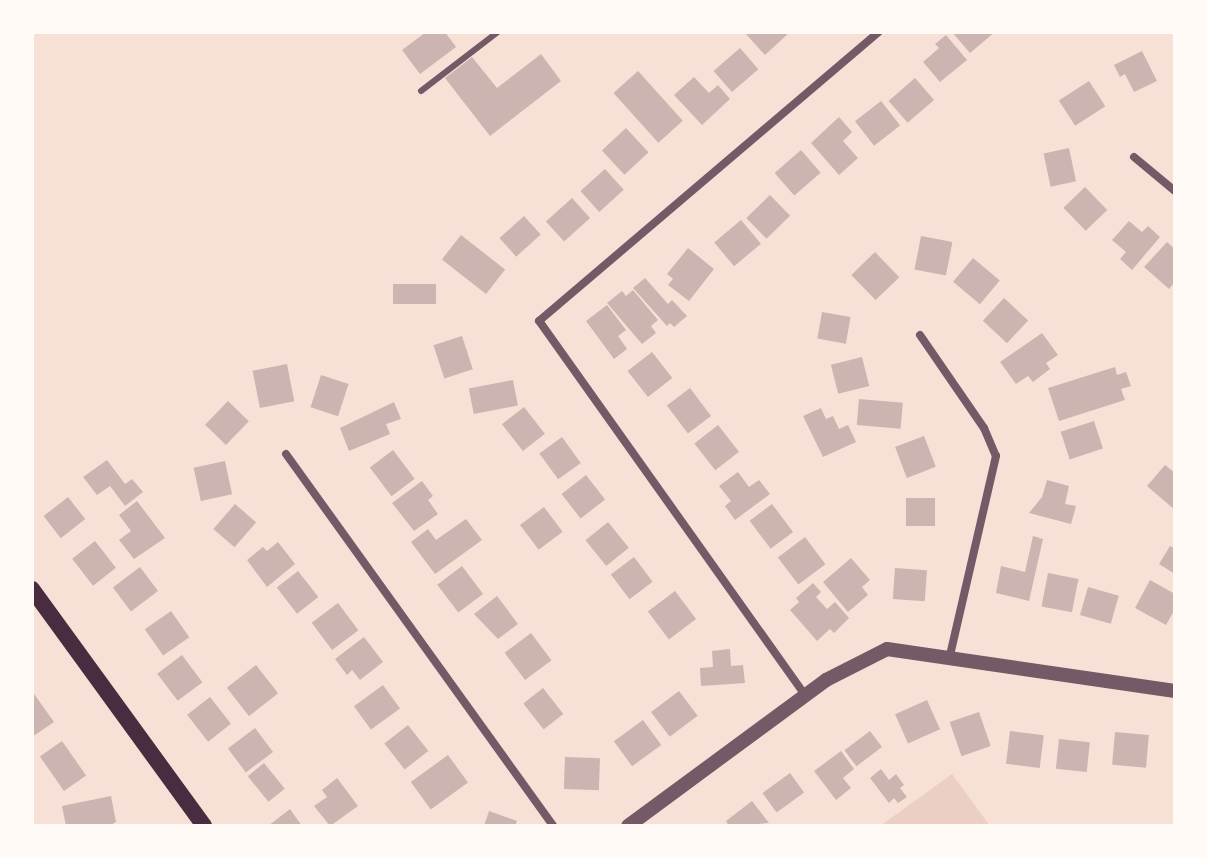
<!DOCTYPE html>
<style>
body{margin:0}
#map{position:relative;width:1207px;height:858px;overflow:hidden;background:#f7e1d7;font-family:Figtree,sans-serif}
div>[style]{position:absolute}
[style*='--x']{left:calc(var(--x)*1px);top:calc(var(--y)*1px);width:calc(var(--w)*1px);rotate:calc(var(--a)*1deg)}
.green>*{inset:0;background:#ebcfc5}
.building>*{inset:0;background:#ccb4b1;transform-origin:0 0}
.service>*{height:6px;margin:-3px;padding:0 3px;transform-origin:3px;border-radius:3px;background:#755966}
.minor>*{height:8px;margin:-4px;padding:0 4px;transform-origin:4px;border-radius:4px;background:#755966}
.tertiary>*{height:14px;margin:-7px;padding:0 7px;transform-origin:7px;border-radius:7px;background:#755966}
.secondary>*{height:16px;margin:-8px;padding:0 8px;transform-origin:8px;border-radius:8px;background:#4a2c40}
span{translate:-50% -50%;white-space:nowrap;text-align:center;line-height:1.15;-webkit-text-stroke:6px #fffaf5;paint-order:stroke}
.frame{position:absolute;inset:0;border:34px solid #fffaf5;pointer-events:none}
</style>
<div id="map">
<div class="green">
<div style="clip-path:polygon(952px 774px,990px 826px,880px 826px)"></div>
</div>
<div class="building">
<div style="clip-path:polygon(426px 32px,445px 32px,456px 47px,420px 74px,402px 50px)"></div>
<div style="clip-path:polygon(744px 32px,790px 32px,765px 55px)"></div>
<div style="clip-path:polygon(952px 32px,995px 32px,970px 53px)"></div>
<div style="clip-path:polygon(946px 35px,967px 60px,940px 82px,923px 62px,939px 48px,935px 44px)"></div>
<div style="left:740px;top:48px;width:28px;height:35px;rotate:49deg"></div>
<div style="clip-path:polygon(1142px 51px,1157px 81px,1134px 92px,1125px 74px,1120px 77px,1114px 65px)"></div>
<div style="clip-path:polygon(541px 54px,561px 81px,490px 136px,445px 78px,472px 57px,497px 88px)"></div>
<div style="left:638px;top:71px;width:67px;height:33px;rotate:48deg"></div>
<div style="clip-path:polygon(694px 77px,709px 93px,718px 85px,730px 99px,702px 125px,674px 95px)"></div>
<div style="left:915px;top:78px;width:29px;height:35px;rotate:49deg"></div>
<div style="left:1089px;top:81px;width:30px;height:36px;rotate:57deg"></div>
<div style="left:881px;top:101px;width:31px;height:33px;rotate:52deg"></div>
<div style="clip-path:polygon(839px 117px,852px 132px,843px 141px,858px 158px,839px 175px,811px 143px)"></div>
<div style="left:626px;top:128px;width:33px;height:33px;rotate:47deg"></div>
<div style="left:1069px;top:148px;width:34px;height:26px;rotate:78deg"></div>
<div style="left:801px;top:150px;width:30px;height:35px;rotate:49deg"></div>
<div style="left:605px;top:169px;width:28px;height:33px;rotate:48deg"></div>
<div style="left:1085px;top:187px;width:32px;height:30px;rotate:46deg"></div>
<div style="left:770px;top:195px;width:29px;height:33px;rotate:46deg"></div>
<div style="left:572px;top:198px;width:27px;height:35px;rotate:48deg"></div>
<div style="left:524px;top:216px;width:25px;height:33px;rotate:48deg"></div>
<div style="left:741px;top:220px;width:31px;height:35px;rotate:50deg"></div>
<div style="clip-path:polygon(1129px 221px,1142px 232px,1148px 226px,1160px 237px,1132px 270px,1120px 259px,1126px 252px,1112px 240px)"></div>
<div style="left:461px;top:235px;width:56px;height:31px;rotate:38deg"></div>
<div style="left:921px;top:236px;width:32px;height:34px;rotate:11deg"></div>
<div style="clip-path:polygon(1167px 242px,1175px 249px,1175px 282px,1169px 289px,1144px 267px)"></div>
<div style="clip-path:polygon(688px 248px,714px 269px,689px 301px,668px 285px,673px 279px,667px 274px)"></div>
<div style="left:875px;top:252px;width:35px;height:33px;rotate:46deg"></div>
<div style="left:973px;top:258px;width:35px;height:31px;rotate:40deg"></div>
<div style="clip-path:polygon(645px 278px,668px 304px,672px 300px,687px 316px,674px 327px,670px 323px,667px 326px,633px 288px)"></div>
<div style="left:436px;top:284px;width:20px;height:43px;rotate:90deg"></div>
<div style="clip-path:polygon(633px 290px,658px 320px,651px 326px,656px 333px,642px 344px,607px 303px,622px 291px,626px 296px)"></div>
<div style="left:1004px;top:298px;width:33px;height:31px;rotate:43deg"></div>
<div style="clip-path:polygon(607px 305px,626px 330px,618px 336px,627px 349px,614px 359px,586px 321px)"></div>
<div style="left:822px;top:312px;width:29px;height:27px;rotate:10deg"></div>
<div style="clip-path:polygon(1042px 333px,1058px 355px,1046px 363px,1050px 369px,1033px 382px,1028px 376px,1016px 384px,1000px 362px)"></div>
<div style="left:462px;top:336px;width:35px;height:30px;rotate:72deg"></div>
<div style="left:652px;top:352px;width:33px;height:31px;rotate:52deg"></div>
<div style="left:862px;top:357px;width:30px;height:32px;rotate:76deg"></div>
<div style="left:287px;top:364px;width:38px;height:35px;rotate:79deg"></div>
<div style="clip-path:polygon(1115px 367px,1117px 375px,1126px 372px,1131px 386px,1121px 389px,1125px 400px,1059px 421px,1048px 388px)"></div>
<div style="left:321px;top:375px;width:29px;height:34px;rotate:18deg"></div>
<div style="left:513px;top:380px;width:26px;height:45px;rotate:79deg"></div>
<div style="left:690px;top:388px;width:35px;height:29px;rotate:53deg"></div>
<div style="left:859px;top:399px;width:44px;height:26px;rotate:5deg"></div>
<div style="left:228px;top:401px;width:29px;height:33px;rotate:44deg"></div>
<div style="clip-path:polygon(394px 402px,401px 419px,386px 424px,390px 434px,349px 451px,340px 428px)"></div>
<div style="left:524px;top:407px;width:34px;height:28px;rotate:52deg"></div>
<div style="clip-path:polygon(821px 408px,826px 419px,833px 416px,839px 429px,848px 425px,856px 442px,823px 457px,803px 416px)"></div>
<div style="left:1094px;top:421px;width:29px;height:35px;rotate:72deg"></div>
<div style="left:718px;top:425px;width:34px;height:30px;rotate:52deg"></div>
<div style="left:924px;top:436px;width:33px;height:31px;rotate:69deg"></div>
<div style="left:562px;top:437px;width:32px;height:28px;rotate:54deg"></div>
<div style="left:393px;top:450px;width:36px;height:29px;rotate:53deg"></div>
<div style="clip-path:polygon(107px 460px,125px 484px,132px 479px,143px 492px,125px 506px,110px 486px,97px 495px,83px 477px)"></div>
<div style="left:225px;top:461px;width:34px;height:32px;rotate:78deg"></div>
<div style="clip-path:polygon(1165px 465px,1175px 473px,1175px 510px,1147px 486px)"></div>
<div style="clip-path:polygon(738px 472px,749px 487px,759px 480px,770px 494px,735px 520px,725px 506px,731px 501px,719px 486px)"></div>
<div style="left:586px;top:475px;width:31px;height:31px;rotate:52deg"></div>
<div style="clip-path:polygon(1047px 480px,1069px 486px,1065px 504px,1076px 506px,1071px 524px,1029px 513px,1042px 497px)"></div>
<div style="clip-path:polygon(422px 481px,433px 496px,428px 500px,438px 514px,414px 531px,392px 503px)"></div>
<div style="left:68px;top:497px;width:28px;height:31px;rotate:52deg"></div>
<div style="left:906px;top:498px;width:29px;height:28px"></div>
<div style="clip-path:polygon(137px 501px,165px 538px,134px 559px,119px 540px,131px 531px,119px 515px)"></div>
<div style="left:235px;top:504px;width:28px;height:33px;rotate:41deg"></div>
<div style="left:772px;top:504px;width:35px;height:28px;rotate:53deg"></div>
<div style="left:544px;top:507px;width:31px;height:30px;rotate:53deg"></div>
<div style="clip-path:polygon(466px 519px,482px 540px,435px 574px,411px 542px,428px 529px,436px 540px)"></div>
<div style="left:608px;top:522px;width:33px;height:29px;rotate:51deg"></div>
<div style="clip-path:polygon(1033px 536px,1043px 539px,1029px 601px,996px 593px,1001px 566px,1025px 572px)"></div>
<div style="left:805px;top:537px;width:34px;height:34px;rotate:53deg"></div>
<div style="left:95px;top:541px;width:34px;height:29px;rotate:52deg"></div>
<div style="clip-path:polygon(278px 542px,295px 564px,267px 587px,247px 560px,263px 547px,267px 551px)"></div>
<div style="clip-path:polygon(1170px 546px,1175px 549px,1175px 574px,1159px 564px)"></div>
<div style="left:634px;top:557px;width:31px;height:29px;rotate:53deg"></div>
<div style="clip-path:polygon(851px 558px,870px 580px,862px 587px,868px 595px,848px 612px,823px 582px)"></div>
<div style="left:462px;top:566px;width:35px;height:31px;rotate:53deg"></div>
<div style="left:140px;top:567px;width:30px;height:34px;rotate:53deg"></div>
<div style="left:895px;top:568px;width:32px;height:31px;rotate:4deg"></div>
<div style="left:298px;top:571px;width:33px;height:27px;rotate:52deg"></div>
<div style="left:1048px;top:573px;width:31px;height:34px;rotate:11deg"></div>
<div style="clip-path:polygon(1150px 580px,1175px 594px,1175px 609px,1166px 625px,1135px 608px)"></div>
<div style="clip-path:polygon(813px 583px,821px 592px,816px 597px,827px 609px,835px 602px,849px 618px,834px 633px,830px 629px,817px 641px,790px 610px,799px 602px,796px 598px)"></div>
<div style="left:1088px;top:587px;width:32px;height:29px;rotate:16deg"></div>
<div style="left:675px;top:591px;width:35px;height:34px;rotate:53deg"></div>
<div style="clip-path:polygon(497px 596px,518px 624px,498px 639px,474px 614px)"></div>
<div style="left:338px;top:603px;width:34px;height:33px;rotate:53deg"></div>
<div style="left:171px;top:611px;width:32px;height:32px;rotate:55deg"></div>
<div style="left:531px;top:633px;width:34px;height:33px;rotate:53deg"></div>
<div style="clip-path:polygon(364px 637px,383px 662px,360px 680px,352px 670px,347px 675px,335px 659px)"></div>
<div style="clip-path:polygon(730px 649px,731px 666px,743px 665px,745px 683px,701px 686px,700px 668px,713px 667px,712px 651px)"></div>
<div style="left:182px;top:655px;width:34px;height:31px;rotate:53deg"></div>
<div style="left:256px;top:665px;width:36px;height:37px;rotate:52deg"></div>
<div style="left:383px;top:685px;width:29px;height:36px;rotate:54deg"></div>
<div style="left:543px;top:688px;width:33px;height:25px;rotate:52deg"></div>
<div style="clip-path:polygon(32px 691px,54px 722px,32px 737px)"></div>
<div style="left:679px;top:691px;width:31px;height:35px;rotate:53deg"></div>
<div style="left:210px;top:697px;width:34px;height:29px;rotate:52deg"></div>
<div style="left:927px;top:700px;width:32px;height:35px;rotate:66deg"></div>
<div style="left:979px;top:712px;width:36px;height:31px;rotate:71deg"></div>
<div style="left:643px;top:720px;width:31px;height:36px;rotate:54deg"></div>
<div style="left:408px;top:725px;width:33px;height:30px;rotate:52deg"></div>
<div style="left:255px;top:728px;width:30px;height:34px;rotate:53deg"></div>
<div style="left:870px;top:731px;width:20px;height:32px;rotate:53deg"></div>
<div style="left:1010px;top:731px;width:34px;height:33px;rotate:7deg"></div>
<div style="left:1115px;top:732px;width:34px;height:33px;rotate:5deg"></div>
<div style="left:1059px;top:739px;width:31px;height:30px;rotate:6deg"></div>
<div style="left:62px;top:741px;width:42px;height:27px;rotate:55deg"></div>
<div style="clip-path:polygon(841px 751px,854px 769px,843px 778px,851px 788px,836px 800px,814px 771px)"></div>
<div style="left:448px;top:755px;width:34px;height:46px;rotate:54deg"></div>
<div style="left:565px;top:757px;width:35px;height:32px;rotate:2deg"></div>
<div style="left:264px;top:763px;width:33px;height:21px;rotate:51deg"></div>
<div style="clip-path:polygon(881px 769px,889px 780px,896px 774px,904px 785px,900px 788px,907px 797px,898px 803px,894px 798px,889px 803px,870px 778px)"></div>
<div style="left:790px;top:773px;width:24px;height:34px;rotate:54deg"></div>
<div style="clip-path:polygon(337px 778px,358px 806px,330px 826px,314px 806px,327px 797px,322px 790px)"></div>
<div style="clip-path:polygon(111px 796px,116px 822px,109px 826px,66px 826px,62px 806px)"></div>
<div style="clip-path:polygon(752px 801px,769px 823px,729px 826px,726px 821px)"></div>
<div style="clip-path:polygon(290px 809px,302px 826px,268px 826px)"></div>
<div style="clip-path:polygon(489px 811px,517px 821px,515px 826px,484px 826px)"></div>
</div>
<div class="service">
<div style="--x:421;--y:91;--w:97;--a:-37.5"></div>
</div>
<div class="minor">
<div style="--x:1134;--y:157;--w:53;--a:39.7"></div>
<div style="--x:920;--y:335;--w:113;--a:55.5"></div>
<div style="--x:984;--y:428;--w:30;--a:67"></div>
<div style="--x:996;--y:456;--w:205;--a:103"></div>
<div style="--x:286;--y:454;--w:458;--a:54.3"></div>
<div style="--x:805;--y:695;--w:459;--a:-125.4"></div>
<div style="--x:539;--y:321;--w:446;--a:-40.4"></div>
</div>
<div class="tertiary">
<div style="--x:628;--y:826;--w:246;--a:-36.4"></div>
<div style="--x:826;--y:680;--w:68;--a:-26.9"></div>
<div style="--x:887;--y:649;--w:291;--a:8.3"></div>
</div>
<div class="secondary">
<div style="--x:32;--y:589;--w:293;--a:54"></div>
</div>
<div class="frame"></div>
</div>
